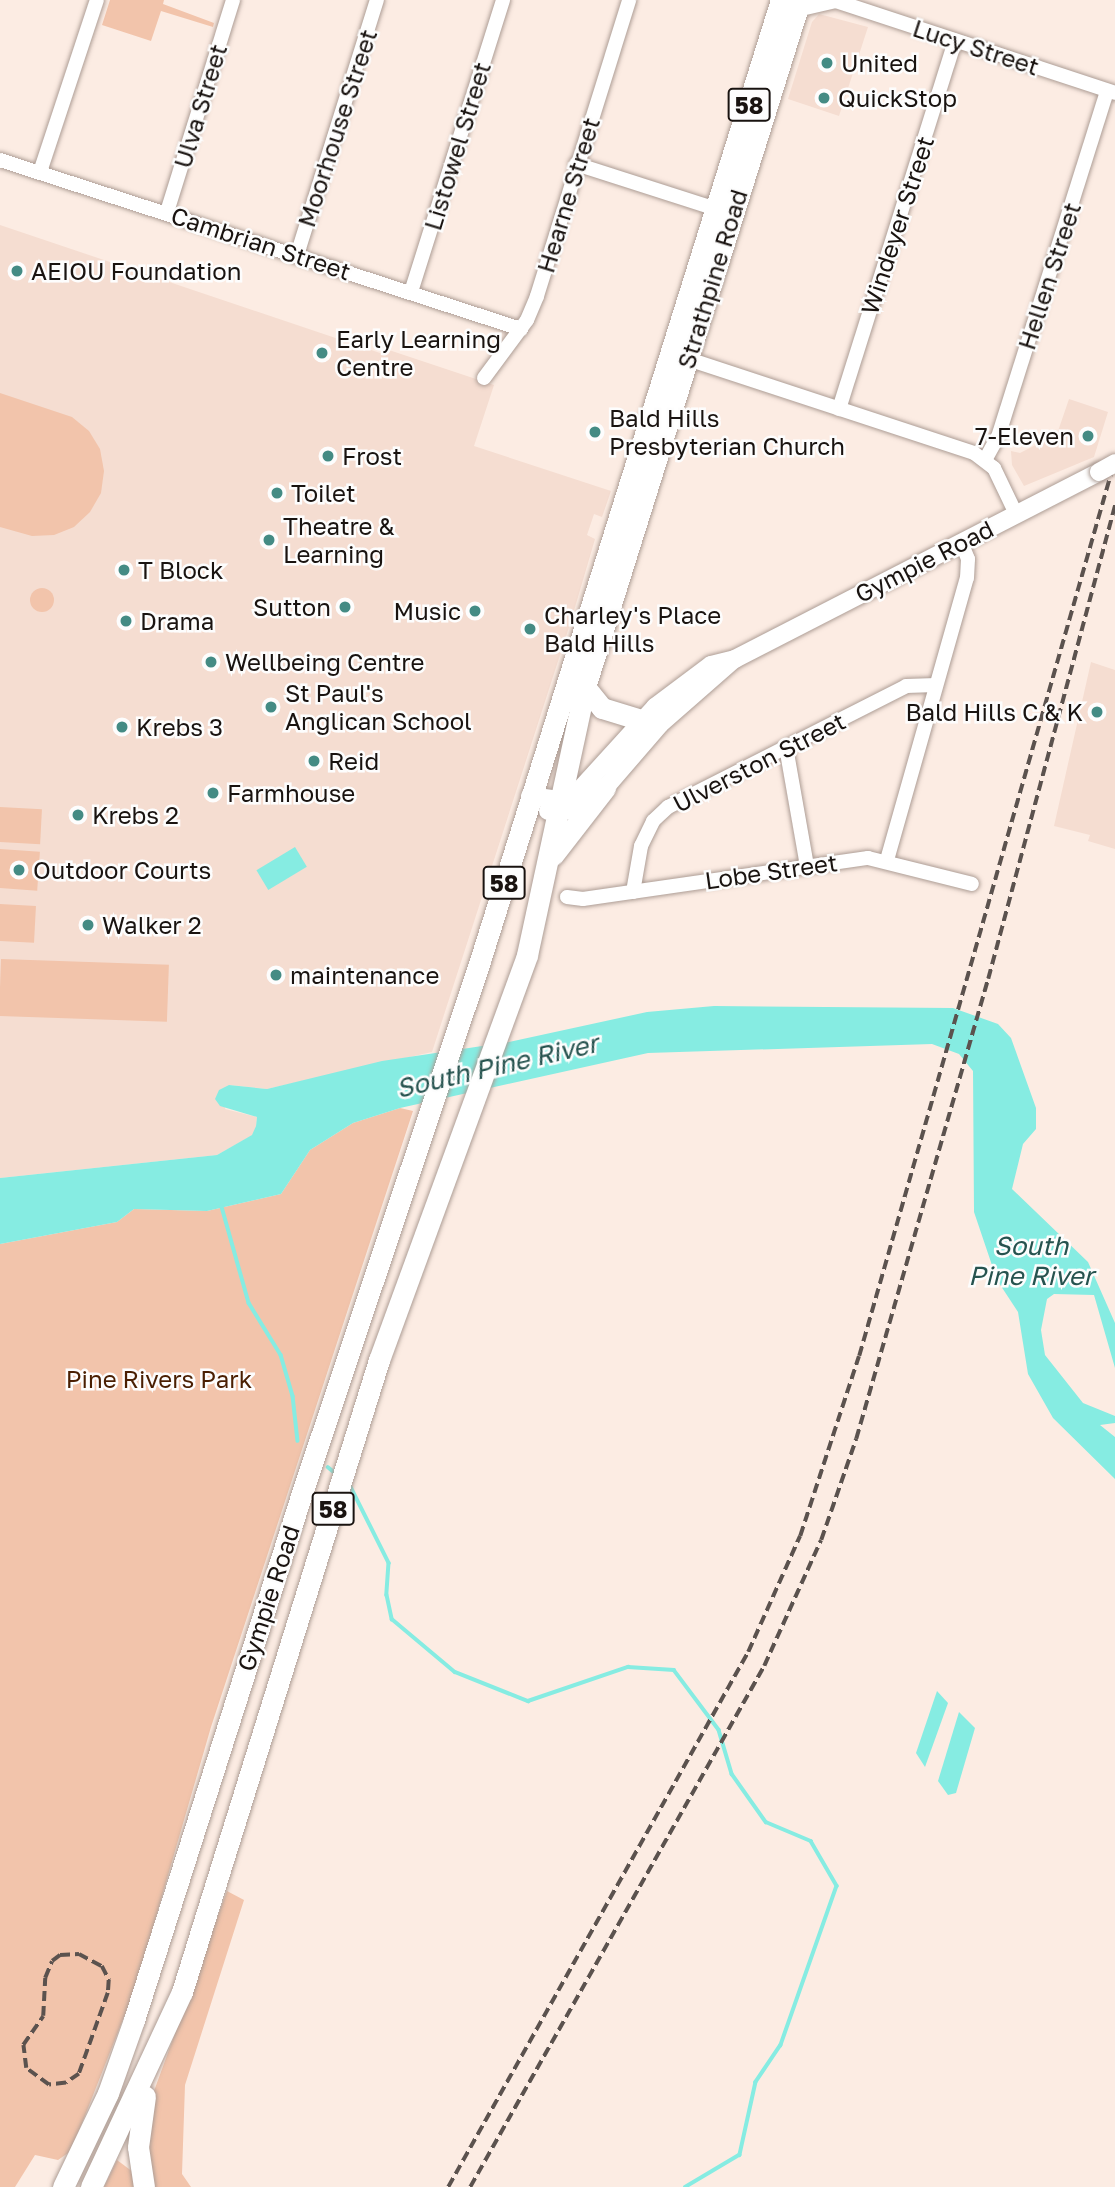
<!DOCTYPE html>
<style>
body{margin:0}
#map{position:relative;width:1115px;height:2187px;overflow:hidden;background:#fcece3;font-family:"Golos Text",sans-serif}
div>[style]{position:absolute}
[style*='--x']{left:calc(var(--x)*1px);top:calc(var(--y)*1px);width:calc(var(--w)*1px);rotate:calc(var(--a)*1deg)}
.built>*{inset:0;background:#f5ddd1}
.green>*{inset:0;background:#f2c4ab;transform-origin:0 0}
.round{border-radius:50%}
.water>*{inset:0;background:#86ece2;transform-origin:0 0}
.stream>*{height:3.5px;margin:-1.75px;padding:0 1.75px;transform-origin:1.75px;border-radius:1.75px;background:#86ece2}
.roads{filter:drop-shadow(0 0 2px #ad9d95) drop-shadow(0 0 2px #ad9d95)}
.minor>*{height:14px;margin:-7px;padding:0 7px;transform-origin:7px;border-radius:7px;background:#fff}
.major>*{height:18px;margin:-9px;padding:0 9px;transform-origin:9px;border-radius:9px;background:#fff}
.highway>*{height:21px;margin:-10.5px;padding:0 10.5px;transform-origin:10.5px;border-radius:10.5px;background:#fff}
.rail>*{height:3.5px;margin-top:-1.75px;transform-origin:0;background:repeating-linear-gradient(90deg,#5b524e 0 10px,transparent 0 15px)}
.bridges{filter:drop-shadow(0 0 2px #ad9d95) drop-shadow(0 0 2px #ad9d95)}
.major-bridge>*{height:18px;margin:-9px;padding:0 9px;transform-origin:9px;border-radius:9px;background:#fff}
.dots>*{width:19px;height:19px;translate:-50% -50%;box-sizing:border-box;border:4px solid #fdfdfd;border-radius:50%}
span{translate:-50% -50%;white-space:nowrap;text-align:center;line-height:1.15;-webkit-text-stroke:5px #fdfdfd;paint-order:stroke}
.shield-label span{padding:2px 5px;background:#fdfdfd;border:2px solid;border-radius:5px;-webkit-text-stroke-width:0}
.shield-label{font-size:23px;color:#191310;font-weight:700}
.street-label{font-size:24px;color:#191310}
.poi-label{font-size:24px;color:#191310}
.left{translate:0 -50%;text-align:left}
.right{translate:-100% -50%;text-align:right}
.park-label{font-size:24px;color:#4a1f02}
.water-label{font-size:26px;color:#26534f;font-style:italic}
</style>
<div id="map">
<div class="built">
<div style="clip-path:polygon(819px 14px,868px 27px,839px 116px,788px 99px,812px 22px)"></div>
<div style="clip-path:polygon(0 225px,386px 355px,389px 350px,494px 385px,474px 446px,611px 491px,602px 517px,594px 514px,587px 535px,595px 539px,571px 621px,432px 1052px,267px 1089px,229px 1085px,225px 1109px,257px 1117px,256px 1126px,253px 1135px,217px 1155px,0 1178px)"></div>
<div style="clip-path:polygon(1069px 399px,1108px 412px,1094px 457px,1024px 486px,1012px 465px,1011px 451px,1020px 453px,1057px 434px)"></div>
<div style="clip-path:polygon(1091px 662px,1115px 670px,1115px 849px,1088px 841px,1090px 835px,1054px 826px)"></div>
</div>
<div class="green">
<div style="clip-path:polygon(110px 0,164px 0,163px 4px,214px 23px,213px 27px,161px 11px,151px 41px,102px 25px)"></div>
<div style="clip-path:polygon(0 393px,72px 417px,89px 431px,100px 449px,104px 471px,101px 493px,90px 512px,74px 527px,54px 535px,32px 536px,0 527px)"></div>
<div class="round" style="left:30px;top:588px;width:24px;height:24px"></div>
<div style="left:0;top:807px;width:42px;height:35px;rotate:3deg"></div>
<div style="left:0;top:849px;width:40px;height:39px;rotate:4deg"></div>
<div style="left:0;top:904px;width:36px;height:37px;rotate:3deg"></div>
<div style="left:1px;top:959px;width:168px;height:57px;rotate:2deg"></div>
<div style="clip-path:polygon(400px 1108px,413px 1111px,211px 1727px,135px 1989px,71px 2151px,58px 2160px,35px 2155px,15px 2187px,0 2187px,0 1244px,117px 1222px,134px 1209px,207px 1211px,281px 1194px,310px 1150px,353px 1123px)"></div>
<div style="clip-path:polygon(227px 1891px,244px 1900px,185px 2085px,182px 2174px,191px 2187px,150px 2187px,145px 2127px,150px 2102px)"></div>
<div style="clip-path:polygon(117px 2160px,133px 2172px,136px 2187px,104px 2187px)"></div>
</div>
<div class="water">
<div style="left:295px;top:847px;width:23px;height:45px;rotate:59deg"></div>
<div style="clip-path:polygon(714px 1006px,953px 1008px,998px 1024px,1011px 1038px,1036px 1108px,1036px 1129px,1023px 1144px,1012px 1189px,1088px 1262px,1115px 1323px,1115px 1368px,1094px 1295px,1054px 1294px,1047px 1299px,1041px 1330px,1045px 1355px,1083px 1403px,1115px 1416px,1115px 1423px,1100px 1425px,1115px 1437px,1115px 1479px,1053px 1418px,1028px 1374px,1018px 1312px,997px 1280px,974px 1212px,973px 1071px,959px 1054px,932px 1044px,648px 1053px,400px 1108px,353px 1123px,310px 1150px,281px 1194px,207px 1211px,134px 1209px,117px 1222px,0 1244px,0 1178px,217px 1155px,252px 1135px,256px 1126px,257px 1117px,220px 1106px,215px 1099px,219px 1090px,229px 1085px,267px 1089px,382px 1061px,509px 1042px,647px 1012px)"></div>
<div style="clip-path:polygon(937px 1691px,948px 1703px,925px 1767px,916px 1753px)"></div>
<div style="clip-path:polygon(959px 1712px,975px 1728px,956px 1793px,948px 1795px,938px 1781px)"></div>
</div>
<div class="stream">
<div style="--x:222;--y:1207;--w:100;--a:74.3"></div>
<div style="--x:249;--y:1303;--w:61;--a:58.4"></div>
<div style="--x:281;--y:1355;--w:43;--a:73.7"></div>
<div style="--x:293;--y:1396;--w:45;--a:83.7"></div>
<div style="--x:328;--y:1467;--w:8;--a:40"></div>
<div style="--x:351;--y:1487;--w:85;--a:63.4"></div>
<div style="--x:389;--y:1563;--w:32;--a:94"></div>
<div style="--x:387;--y:1595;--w:25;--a:78"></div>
<div style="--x:392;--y:1619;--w:82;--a:40.1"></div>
<div style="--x:455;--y:1672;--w:79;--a:21.7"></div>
<div style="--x:528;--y:1701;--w:106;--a:-18.8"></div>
<div style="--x:628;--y:1667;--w:46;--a:3.7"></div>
<div style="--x:674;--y:1670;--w:75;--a:53.1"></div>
<div style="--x:719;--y:1730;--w:46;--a:73.5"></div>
<div style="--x:732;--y:1774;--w:59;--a:54.7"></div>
<div style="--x:766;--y:1822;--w:49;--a:22.9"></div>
<div style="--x:811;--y:1841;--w:52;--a:60"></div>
<div style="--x:837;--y:1886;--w:169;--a:109.4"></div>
<div style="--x:781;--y:2045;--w:45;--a:124"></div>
<div style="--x:756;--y:2082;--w:75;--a:102.4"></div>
<div style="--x:740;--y:2155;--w:63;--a:149.3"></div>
</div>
<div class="roads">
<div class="minor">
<div style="--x:797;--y:10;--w:40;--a:-13"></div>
<div style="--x:836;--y:1;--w:294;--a:18.2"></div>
<div style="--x:0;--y:160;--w:548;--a:17.97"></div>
<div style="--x:576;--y:164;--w:153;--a:17.8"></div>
<div style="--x:40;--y:172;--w:181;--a:-71.7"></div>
<div style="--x:167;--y:212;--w:222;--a:-72.7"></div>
<div style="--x:297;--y:255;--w:267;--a:-72.6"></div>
<div style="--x:411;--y:292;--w:306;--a:-72.5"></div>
<div style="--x:682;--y:357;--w:307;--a:18.2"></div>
<div style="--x:974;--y:453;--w:25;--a:37"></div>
<div style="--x:994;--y:468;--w:51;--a:64.4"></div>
<div style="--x:484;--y:378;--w:72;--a:-53.4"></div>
<div style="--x:527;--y:320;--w:26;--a:-67"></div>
<div style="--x:537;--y:296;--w:310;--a:-72.7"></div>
<div style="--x:839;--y:409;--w:386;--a:-72.5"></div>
<div style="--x:985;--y:460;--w:26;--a:-61"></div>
<div style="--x:998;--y:437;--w:363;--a:-72.5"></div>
<div style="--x:786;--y:747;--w:121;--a:80"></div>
<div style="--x:887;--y:860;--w:293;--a:-74.2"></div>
<div style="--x:967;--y:578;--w:19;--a:-87"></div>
<div style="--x:968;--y:559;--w:18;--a:-112"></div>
<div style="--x:633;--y:892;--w:47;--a:-80.1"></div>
<div style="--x:641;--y:846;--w:28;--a:-64"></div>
<div style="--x:653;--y:821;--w:21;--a:-43"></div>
<div style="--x:668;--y:807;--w:267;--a:-26.9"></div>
<div style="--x:906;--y:686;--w:30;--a:-2"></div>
<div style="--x:567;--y:897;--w:16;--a:7"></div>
<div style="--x:583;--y:899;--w:288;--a:-8.2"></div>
<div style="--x:868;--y:858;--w:107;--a:14"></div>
</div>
<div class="major">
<div style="--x:530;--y:796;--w:29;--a:8"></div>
<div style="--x:559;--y:800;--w:17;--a:-17"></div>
<div style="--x:575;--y:795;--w:119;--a:-47.7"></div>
<div style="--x:655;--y:707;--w:70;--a:-36.9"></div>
<div style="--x:711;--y:665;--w:25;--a:-14"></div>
<div style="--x:735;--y:659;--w:409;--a:-27.2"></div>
<div style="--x:548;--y:811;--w:26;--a:-2"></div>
<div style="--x:574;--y:810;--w:38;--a:-35"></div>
<div style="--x:605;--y:788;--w:84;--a:-49.3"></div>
<div style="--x:660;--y:724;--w:96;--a:-41.2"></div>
</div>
<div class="highway">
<div style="--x:585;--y:687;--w:27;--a:51"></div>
<div style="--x:602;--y:708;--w:41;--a:17.1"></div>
<div style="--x:553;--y:855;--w:85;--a:-52.2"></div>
<div style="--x:63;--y:2187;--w:104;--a:-64.4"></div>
<div style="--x:108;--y:2093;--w:77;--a:-70.4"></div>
<div style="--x:134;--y:2020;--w:550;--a:-72.32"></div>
<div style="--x:301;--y:1496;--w:564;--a:-71.5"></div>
<div style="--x:480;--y:961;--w:1007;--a:-72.61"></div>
<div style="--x:91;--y:2187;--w:215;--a:-65"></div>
<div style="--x:182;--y:1992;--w:662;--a:-72.69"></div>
<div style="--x:379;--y:1360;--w:431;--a:-69.9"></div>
<div style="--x:527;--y:955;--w:274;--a:-77.8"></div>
<div style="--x:585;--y:687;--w:720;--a:-72.62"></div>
<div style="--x:144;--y:2187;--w:40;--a:-98.5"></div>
<div style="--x:138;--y:2147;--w:51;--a:-82.2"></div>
</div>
</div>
<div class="rail">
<div style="--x:79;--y:1954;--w:26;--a:28"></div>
<div style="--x:102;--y:1966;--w:16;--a:63"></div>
<div style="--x:109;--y:1980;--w:13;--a:94"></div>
<div style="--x:108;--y:1993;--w:86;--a:109.7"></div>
<div style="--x:79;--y:2074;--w:16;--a:145"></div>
<div style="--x:66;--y:2083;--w:17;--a:173"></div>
<div style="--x:49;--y:2085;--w:29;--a:-144"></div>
<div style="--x:26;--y:2068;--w:23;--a:-97"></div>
<div style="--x:23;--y:2045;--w:35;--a:-55"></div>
<div style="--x:43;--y:2016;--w:38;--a:-87"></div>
<div style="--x:45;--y:1978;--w:18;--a:-68"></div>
<div style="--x:52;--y:1961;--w:10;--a:-37"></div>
<div style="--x:60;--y:1955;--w:19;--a:-3"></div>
<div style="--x:448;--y:2187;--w:613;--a:-60.72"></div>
<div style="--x:748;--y:1652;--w:127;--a:-65.9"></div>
<div style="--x:800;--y:1536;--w:189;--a:-71.9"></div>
<div style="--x:859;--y:1356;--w:933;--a:-74.07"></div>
<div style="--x:470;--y:2187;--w:598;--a:-60.56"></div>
<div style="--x:764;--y:1666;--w:138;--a:-65.7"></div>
<div style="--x:821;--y:1540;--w:107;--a:-70.9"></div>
<div style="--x:856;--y:1439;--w:479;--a:-74"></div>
<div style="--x:988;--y:979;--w:491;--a:-75"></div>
</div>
<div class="bridges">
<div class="major-bridge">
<div style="--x:1099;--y:472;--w:18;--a:-29"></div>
</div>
</div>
<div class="dots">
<div style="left:827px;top:63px;background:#448b84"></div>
<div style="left:824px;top:98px;background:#448b84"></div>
<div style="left:17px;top:271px;background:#448b84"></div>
<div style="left:322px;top:353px;background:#448b84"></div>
<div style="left:595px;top:432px;background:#448b84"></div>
<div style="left:1088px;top:436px;background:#448b84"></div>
<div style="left:328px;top:456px;background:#448b84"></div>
<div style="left:277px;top:493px;background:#448b84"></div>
<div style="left:269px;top:540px;background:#448b84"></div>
<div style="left:124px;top:570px;background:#448b84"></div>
<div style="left:345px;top:607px;background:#448b84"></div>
<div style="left:475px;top:611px;background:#448b84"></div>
<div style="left:126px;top:621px;background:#448b84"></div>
<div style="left:530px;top:629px;background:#448b84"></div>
<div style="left:211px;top:662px;background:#448b84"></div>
<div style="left:271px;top:707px;background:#448b84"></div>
<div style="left:1097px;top:712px;background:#448b84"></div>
<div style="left:122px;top:727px;background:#448b84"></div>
<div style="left:314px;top:761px;background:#448b84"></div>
<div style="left:213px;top:793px;background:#448b84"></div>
<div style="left:78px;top:815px;background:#448b84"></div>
<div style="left:19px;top:870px;background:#448b84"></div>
<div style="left:88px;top:925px;background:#448b84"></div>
<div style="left:276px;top:975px;background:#448b84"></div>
</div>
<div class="shield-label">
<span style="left:749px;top:105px">58</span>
<span style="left:504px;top:883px">58</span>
<span style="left:333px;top:1509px">58</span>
</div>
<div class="street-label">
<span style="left:976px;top:47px;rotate:18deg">Lucy Street</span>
<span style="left:200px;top:106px;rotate:-73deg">Ulva Street</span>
<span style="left:337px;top:128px;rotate:-72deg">Moorhouse Street</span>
<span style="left:457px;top:146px;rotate:-73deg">Listowel Street</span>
<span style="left:568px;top:195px;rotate:-73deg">Hearne Street</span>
<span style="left:897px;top:225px;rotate:-72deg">Windeyer Street</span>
<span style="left:261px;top:243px;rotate:18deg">Cambrian Street</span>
<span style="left:1049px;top:276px;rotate:-72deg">Hellen Street</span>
<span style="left:712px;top:279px;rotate:-73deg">Strathpine Road</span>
<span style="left:924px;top:561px;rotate:-27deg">Gympie Road</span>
<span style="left:759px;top:762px;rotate:-27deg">Ulverston Street</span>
<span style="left:771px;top:871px;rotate:-8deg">Lobe Street</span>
<span style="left:268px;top:1598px;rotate:-72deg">Gympie Road</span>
</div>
<div class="poi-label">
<span class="left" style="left:841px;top:63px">United</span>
<span class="left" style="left:838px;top:98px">QuickStop</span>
<span class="left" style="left:31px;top:271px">AEIOU Foundation</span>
<span class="left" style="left:336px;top:353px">Early Learning<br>Centre</span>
<span class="left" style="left:609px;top:432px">Bald Hills<br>Presbyterian Church</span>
<span class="right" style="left:1074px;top:436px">7-Eleven</span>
<span class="left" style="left:342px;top:456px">Frost</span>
<span class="left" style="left:291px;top:493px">Toilet</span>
<span class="left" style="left:283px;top:540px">Theatre &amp;<br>Learning</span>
<span class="left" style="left:138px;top:570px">T Block</span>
<span class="right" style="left:331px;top:607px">Sutton</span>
<span class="right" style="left:461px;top:611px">Music</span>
<span class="left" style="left:544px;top:629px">Charley's Place<br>Bald Hills</span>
<span class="left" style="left:140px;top:621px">Drama</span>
<span class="left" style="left:225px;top:662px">Wellbeing Centre</span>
<span class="left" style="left:285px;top:707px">St Paul's<br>Anglican School</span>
<span class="right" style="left:1083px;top:712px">Bald Hills C &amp; K</span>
<span class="left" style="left:136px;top:727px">Krebs 3</span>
<span class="left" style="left:328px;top:761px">Reid</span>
<span class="left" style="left:227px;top:793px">Farmhouse</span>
<span class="left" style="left:92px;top:815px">Krebs 2</span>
<span class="left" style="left:33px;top:870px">Outdoor Courts</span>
<span class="left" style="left:102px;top:925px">Walker 2</span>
<span class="left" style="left:290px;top:975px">maintenance</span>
</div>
<div class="park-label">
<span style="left:159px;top:1379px">Pine Rivers Park</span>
</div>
<div class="water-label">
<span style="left:497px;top:1066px;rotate:-13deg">South Pine River</span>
<span style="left:1031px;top:1261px">South<br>Pine River</span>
</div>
</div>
